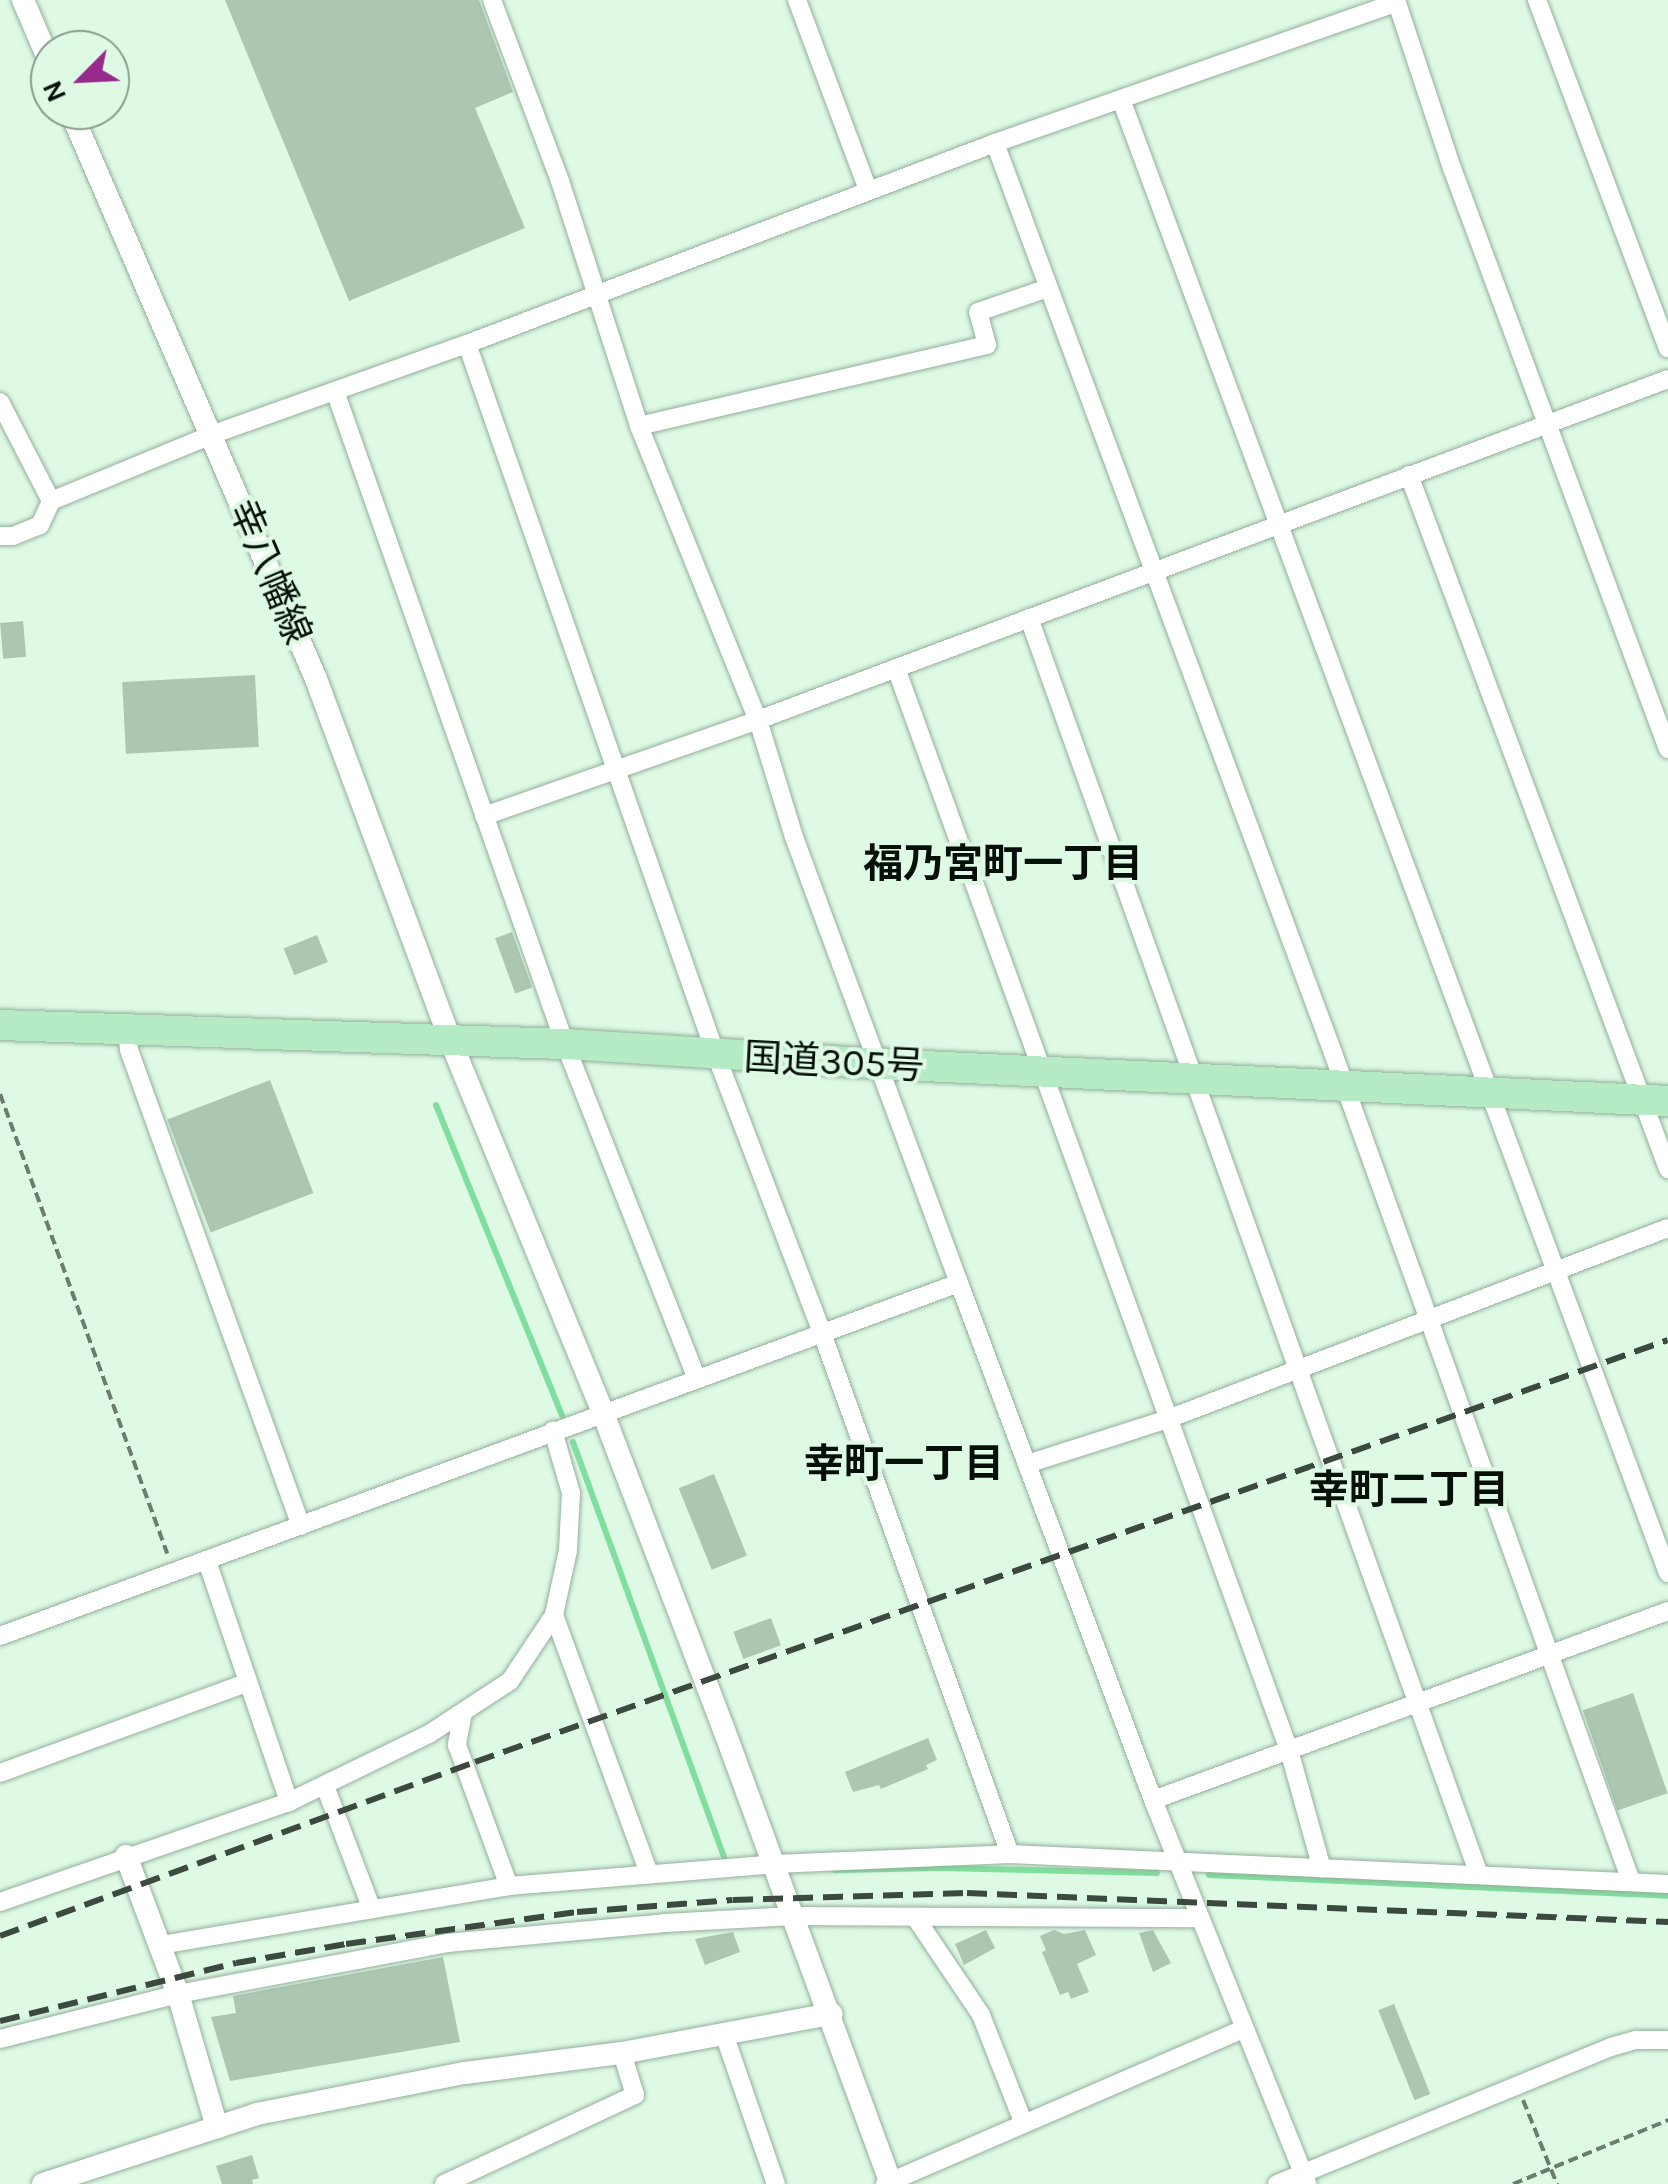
<!DOCTYPE html>
<meta charset="utf-8">
<style>
body{margin:0}
#map{position:relative;width:1668px;height:2184px;overflow:hidden;background:#defae5;font-family:Karla,"Noto Sans JP",sans-serif}
div>[style]{position:absolute}
[style*='--x']{left:calc(var(--x)*1px);top:calc(var(--y)*1px);width:calc(var(--w)*1px);rotate:calc(var(--a)*1deg)}
.stream>*{height:6px;margin:-3px;padding:0 3px;transform-origin:3px;border-radius:3px;background:#80df9e}
.building>*{inset:0;background:#abc6b1;transform-origin:0 0}
.path>*{height:4px;margin-top:-2px;transform-origin:0;background:repeating-linear-gradient(90deg,#6b7d6f 0 10px,transparent 0 15px)}
.roads{filter:drop-shadow(0 0 2px #93ae9a) drop-shadow(0 0 2px #93ae9a)}
.minor>*{height:18px;margin:-9px;padding:0 9px;transform-origin:9px;border-radius:9px;background:#fff}
.tertiary>*{height:22px;margin:-11px;padding:0 11px;transform-origin:11px;border-radius:11px;background:#fff}
.trunk>*{height:30px;margin:-15px;padding:0 15px;transform-origin:15px;border-radius:15px;background:#b4eac4}
.rail>*{height:6px;margin-top:-3px;transform-origin:0;background:repeating-linear-gradient(90deg,#3b493e 0 20px,transparent 0 30px)}
span{translate:-50% -50%;white-space:nowrap;text-align:center;line-height:1.15;-webkit-text-stroke:8px #defae5;paint-order:stroke}
.street-label{font-size:38px;color:#060f08}
.neighbourhood-label{font-size:40px;color:#060f08;font-weight:700}
.north{position:absolute;left:30px;top:30px;width:100px;height:100px;box-sizing:border-box;background:#defae5;border:2px solid #889c8d;border-radius:50%;rotate:246deg;font-size:28px;font-weight:700;line-height:40px;text-align:center;color:#060f08}
.north::after{content:'';display:block;margin:auto;width:35px;height:45px;background:#96298a;clip-path:polygon(50% 0,100% 100%,50% 72%,0 100%)}
</style>
<div id="map">
<div class="stream">
<div style="--x:436;--y:1105;--w:335;--a:67.9"></div>
<div style="--x:573;--y:1442;--w:441;--a:70"></div>
<div style="--x:835;--y:1870;--w:104;--a:-1.1"></div>
<div style="--x:939;--y:1868;--w:218;--a:1.3"></div>
<div style="--x:1209;--y:1875;--w:459;--a:2.6"></div>
</div>
<div class="building">
<div style="clip-path:polygon(225px 0,479px 0,513px 92px,475px 108px,525px 228px,349px 301px)"></div>
<div style="left:23px;top:621px;width:36px;height:23px;rotate:85deg"></div>
<div style="left:255px;top:675px;width:72px;height:133px;rotate:87deg"></div>
<div style="left:512px;top:932px;width:59px;height:18px;rotate:70deg"></div>
<div style="left:317px;top:935px;width:29px;height:36px;rotate:68deg"></div>
<div style="left:270px;top:1080px;width:121px;height:110px;rotate:69deg"></div>
<div style="left:714px;top:1474px;width:88px;height:38px;rotate:68deg"></div>
<div style="left:771px;top:1618px;width:29px;height:40px;rotate:70deg"></div>
<div style="left:1633px;top:1693px;width:106px;height:53px;rotate:71deg"></div>
<div style="clip-path:polygon(928px 1738px,937px 1760px,926px 1765px,928px 1769px,881px 1789px,879px 1785px,853px 1792px,845px 1772px)"></div>
<div style="clip-path:polygon(986px 1930px,995px 1948px,964px 1965px,955px 1944px)"></div>
<div style="clip-path:polygon(1054px 1930px,1064px 1934px,1085px 1930px,1096px 1955px,1077px 1964px,1089px 1992px,1071px 1999px,1068px 1992px,1060px 1995px,1042px 1952px,1046px 1950px,1040px 1936px)"></div>
<div style="clip-path:polygon(1153px 1930px,1171px 1963px,1153px 1972px,1139px 1933px)"></div>
<div style="clip-path:polygon(733px 1932px,740px 1952px,705px 1965px,695px 1939px)"></div>
<div style="clip-path:polygon(443px 1957px,460px 2042px,230px 2081px,211px 2017px,236px 2013px,233px 1996px)"></div>
<div style="left:1394px;top:2004px;width:97px;height:17px;rotate:68deg"></div>
<div style="clip-path:polygon(252px 2155px,259px 2178px,252px 2180px,253px 2184px,222px 2184px,216px 2166px)"></div>
</div>
<div class="path">
<div style="--x:0;--y:1094;--w:489;--a:70"></div>
<div style="--x:1523;--y:2100;--w:91;--a:68"></div>
<div style="--x:1513;--y:2184;--w:168;--a:-22.4"></div>
</div>
<div class="roads">
<div class="minor">
<div style="--x:492;--y:0;--w:193;--a:69.4"></div>
<div style="--x:560;--y:181;--w:257;--a:72.1"></div>
<div style="--x:639;--y:426;--w:317;--a:68"></div>
<div style="--x:758;--y:720;--w:122;--a:72.9"></div>
<div style="--x:794;--y:837;--w:476;--a:69.7"></div>
<div style="--x:959;--y:1283;--w:552;--a:69.43"></div>
<div style="--x:1153;--y:1800;--w:414;--a:68.1"></div>
<div style="--x:797;--y:0;--w:203;--a:69.5"></div>
<div style="--x:1396;--y:0;--w:177;--a:71.6"></div>
<div style="--x:1452;--y:168;--w:620;--a:69.61"></div>
<div style="--x:1537;--y:0;--w:372;--a:69.4"></div>
<div style="--x:1122;--y:102;--w:1569;--a:69.64"></div>
<div style="--x:995;--y:143;--w:971;--a:69.62"></div>
<div style="--x:1333;--y:1053;--w:880;--a:70.21"></div>
<div style="--x:467;--y:344;--w:753;--a:70.7"></div>
<div style="--x:716;--y:1055;--w:298;--a:69.1"></div>
<div style="--x:822;--y:1333;--w:554;--a:70.16"></div>
<div style="--x:335;--y:391;--w:692;--a:70.6"></div>
<div style="--x:565;--y:1044;--w:360;--a:68.5"></div>
<div style="--x:0;--y:402;--w:111;--a:62.7"></div>
<div style="--x:639;--y:426;--w:357;--a:-13.1"></div>
<div style="--x:987;--y:345;--w:34;--a:-105"></div>
<div style="--x:978;--y:312;--w:74;--a:-18.9"></div>
<div style="--x:1409;--y:475;--w:741;--a:69.53"></div>
<div style="--x:0;--y:536;--w:13;--a:0"></div>
<div style="--x:13;--y:536;--w:29;--a:-22"></div>
<div style="--x:40;--y:525;--w:26;--a:-65"></div>
<div style="--x:51;--y:501;--w:173;--a:-22.4"></div>
<div style="--x:211;--y:435;--w:272;--a:-19.6"></div>
<div style="--x:467;--y:344;--w:565;--a:-20.84"></div>
<div style="--x:995;--y:143;--w:424;--a:-19.3"></div>
<div style="--x:1029;--y:618;--w:1335;--a:70.3"></div>
<div style="--x:896;--y:668;--w:1151;--a:70.04"></div>
<div style="--x:1289;--y:1750;--w:123;--a:74.5"></div>
<div style="--x:484;--y:816;--w:290;--a:-19.3"></div>
<div style="--x:758;--y:720;--w:972;--a:-20.54"></div>
<div style="--x:127;--y:1030;--w:20;--a:84"></div>
<div style="--x:129;--y:1050;--w:506;--a:70.13"></div>
<div style="--x:1027;--y:1464;--w:148;--a:-17.7"></div>
<div style="--x:1168;--y:1419;--w:535;--a:-20.91"></div>
<div style="--x:207;--y:1561;--w:255;--a:71.2"></div>
<div style="--x:554;--y:1615;--w:275;--a:69.8"></div>
<div style="--x:0;--y:1636;--w:1022;--a:-20.21"></div>
<div style="--x:463;--y:1713;--w:33;--a:101"></div>
<div style="--x:457;--y:1745;--w:150;--a:69.8"></div>
<div style="--x:0;--y:1773;--w:264;--a:-20.1"></div>
<div style="--x:325;--y:1786;--w:129;--a:69.2"></div>
<div style="--x:1153;--y:1800;--w:549;--a:-20.15"></div>
<div style="--x:0;--y:1902;--w:306;--a:-19.1"></div>
<div style="--x:289;--y:1802;--w:156;--a:-25.9"></div>
<div style="--x:429;--y:1734;--w:97;--a:-33.2"></div>
<div style="--x:510;--y:1681;--w:79;--a:-56.3"></div>
<div style="--x:554;--y:1615;--w:66;--a:-77.8"></div>
<div style="--x:568;--y:1550;--w:57;--a:-87"></div>
<div style="--x:571;--y:1493;--w:65;--a:-106.2"></div>
<div style="--x:915;--y:1917;--w:118;--a:56"></div>
<div style="--x:981;--y:2015;--w:117;--a:68.5"></div>
<div style="--x:161;--y:1945;--w:353;--a:-9.6"></div>
<div style="--x:509;--y:1886;--w:266;--a:-4.7"></div>
<div style="--x:774;--y:1864;--w:236;--a:-2.4"></div>
<div style="--x:1010;--y:1854;--w:659;--a:2.61"></div>
<div style="--x:724;--y:2034;--w:159;--a:70.9"></div>
<div style="--x:0;--y:2039;--w:184;--a:-14.2"></div>
<div style="--x:178;--y:1994;--w:274;--a:-10.7"></div>
<div style="--x:447;--y:1943;--w:219;--a:-5.2"></div>
<div style="--x:665;--y:1923;--w:129;--a:-3.1"></div>
<div style="--x:794;--y:1916;--w:406;--a:0.3"></div>
<div style="--x:444;--y:2184;--w:211;--a:-25"></div>
<div style="--x:635;--y:2095;--w:44;--a:-107.2"></div>
<div style="--x:885;--y:2184;--w:391;--a:-23.4"></div>
<div style="--x:1277;--y:2184;--w:361;--a:-22.3"></div>
<div style="--x:1611;--y:2047;--w:26;--a:-16"></div>
<div style="--x:1636;--y:2040;--w:32;--a:0"></div>
</div>
<div class="tertiary">
<div style="--x:23;--y:0;--w:69;--a:66.8"></div>
<div style="--x:70;--y:110;--w:620;--a:66.62"></div>
<div style="--x:316;--y:679;--w:387;--a:69.6"></div>
<div style="--x:451;--y:1042;--w:401;--a:67.7"></div>
<div style="--x:603;--y:1413;--w:336;--a:69.1"></div>
<div style="--x:723;--y:1727;--w:487;--a:69.8"></div>
<div style="--x:126;--y:1856;--w:147;--a:69.4"></div>
<div style="--x:178;--y:1994;--w:139;--a:73.7"></div>
<div style="--x:43;--y:2184;--w:225;--a:-18.1"></div>
<div style="--x:257;--y:2114;--w:212;--a:-11.2"></div>
<div style="--x:465;--y:2073;--w:158;--a:-7.3"></div>
<div style="--x:622;--y:2053;--w:213;--a:-10.6"></div>
</div>
<div class="trunk">
<div style="--x:0;--y:1025;--w:565;--a:1.93"></div>
<div style="--x:565;--y:1044;--w:317;--a:3.6"></div>
<div style="--x:881;--y:1064;--w:788;--a:2.69"></div>
</div>
</div>
<div class="rail">
<div style="--x:0;--y:1936;--w:506;--a:-20.12"></div>
<div style="--x:475;--y:1762;--w:1265;--a:-19.48"></div>
<div style="--x:0;--y:2021;--w:243;--a:-13.8"></div>
<div style="--x:236;--y:1963;--w:112;--a:-9.8"></div>
<div style="--x:346;--y:1944;--w:233;--a:-7.9"></div>
<div style="--x:577;--y:1912;--w:156;--a:-4.4"></div>
<div style="--x:733;--y:1900;--w:234;--a:-1.7"></div>
<div style="--x:967;--y:1893;--w:702;--a:2.37"></div>
</div>
<div class="street-label">
<span style="left:270px;top:572px;rotate:67deg">幸八幡線</span>
<span style="left:834px;top:1062px;rotate:3deg">国道305号</span>
</div>
<div class="neighbourhood-label">
<span style="left:1003px;top:864px">福乃宮町一丁目</span>
<span style="left:904px;top:1464px">幸町一丁目</span>
<span style="left:1409px;top:1490px">幸町二丁目</span>
</div>
<div class="north">N</div>
</div>
